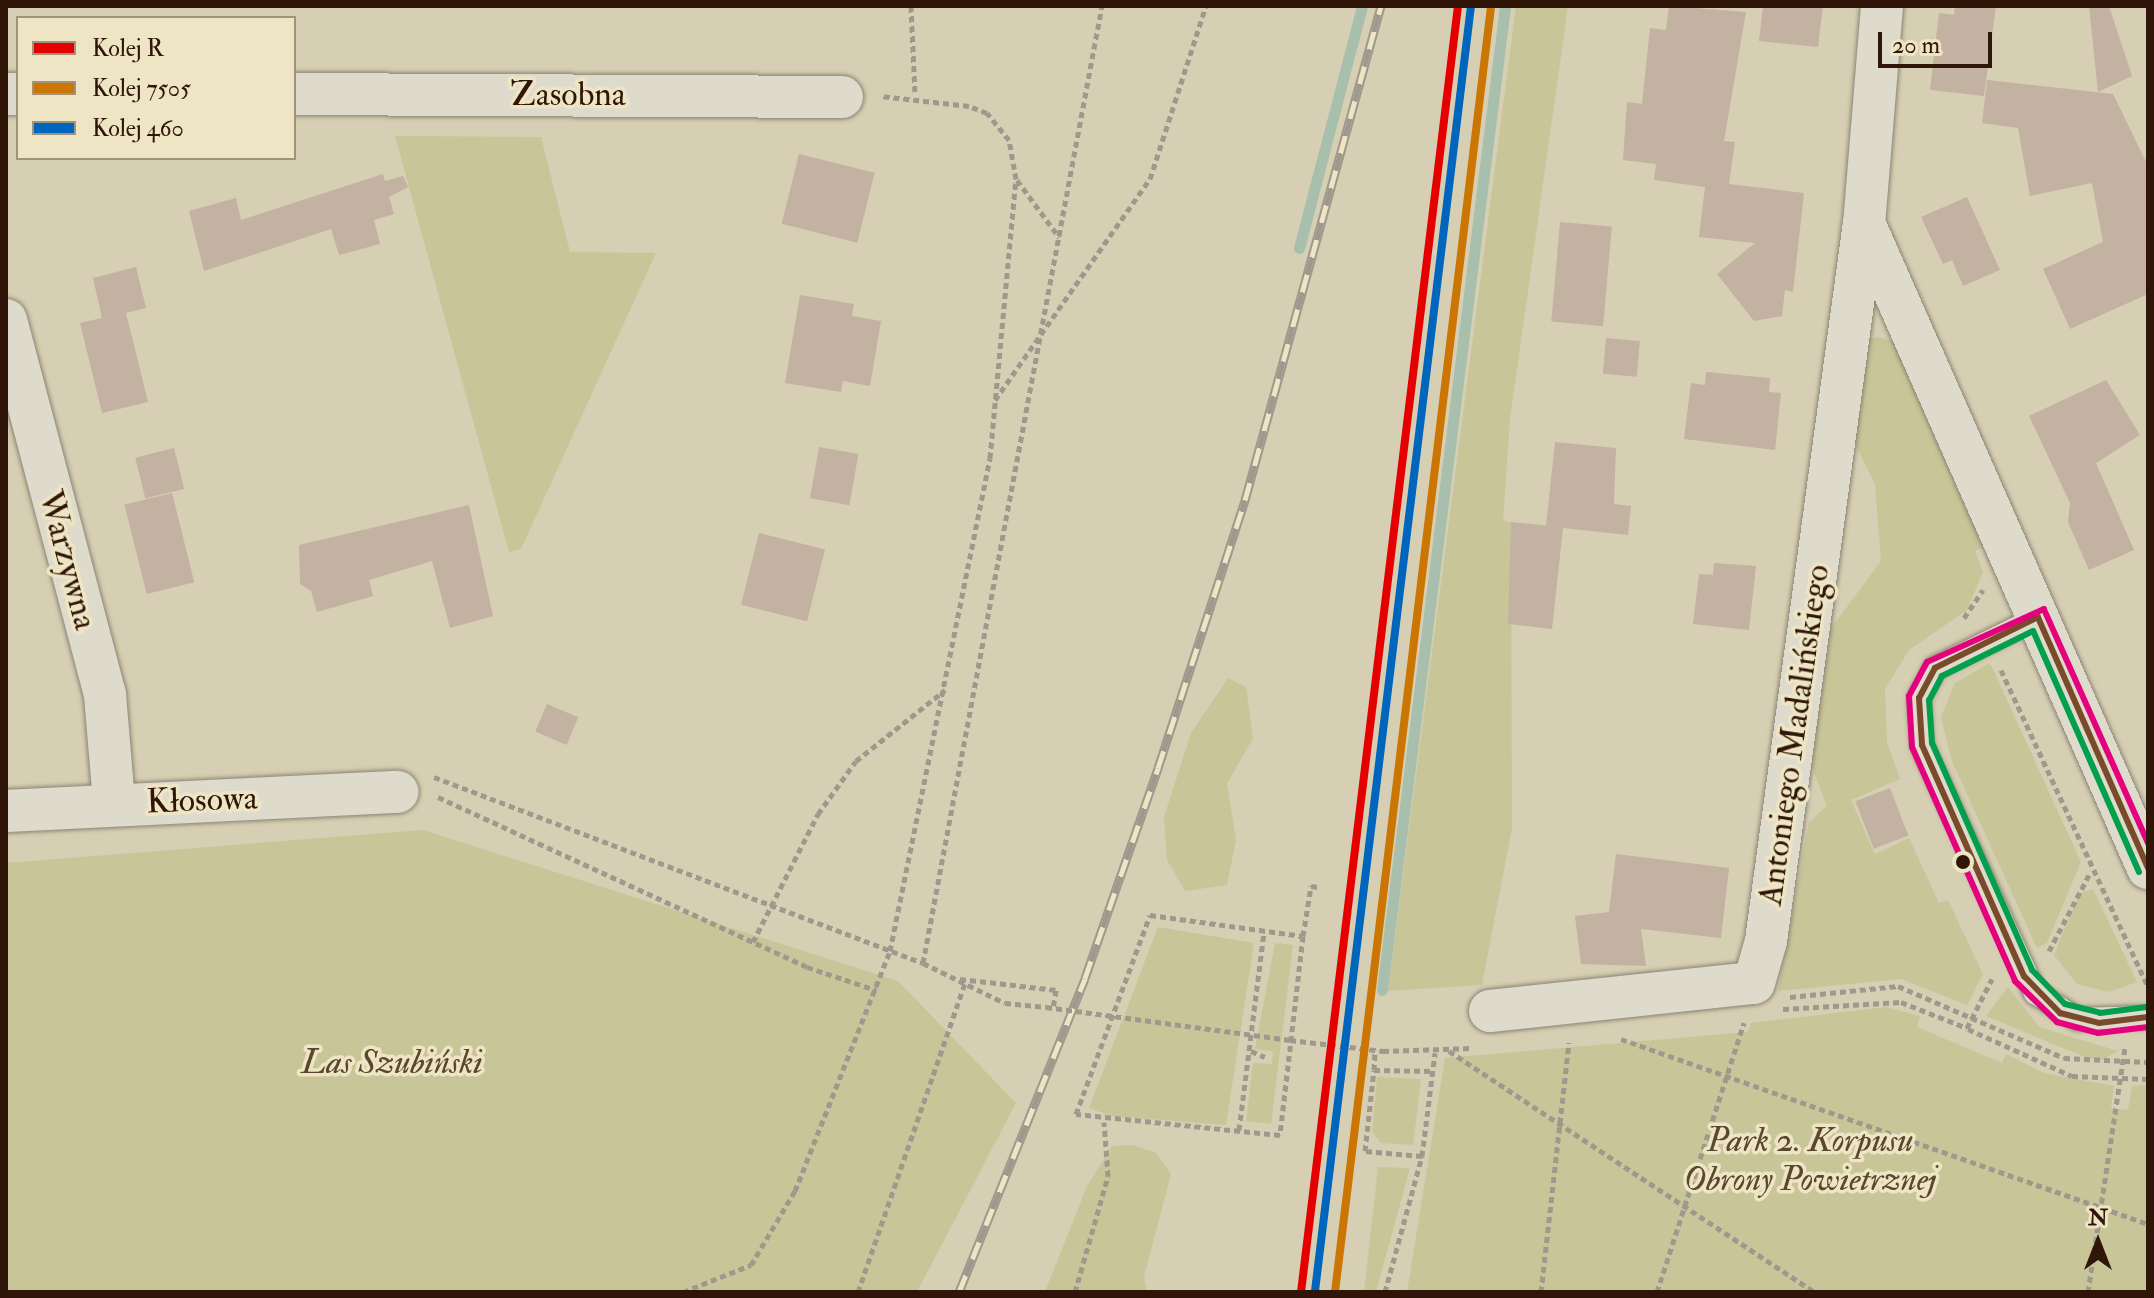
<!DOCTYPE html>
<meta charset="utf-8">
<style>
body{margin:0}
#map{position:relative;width:2154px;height:1298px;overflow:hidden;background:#d6cfb3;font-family:"IM FELL Double Pica",serif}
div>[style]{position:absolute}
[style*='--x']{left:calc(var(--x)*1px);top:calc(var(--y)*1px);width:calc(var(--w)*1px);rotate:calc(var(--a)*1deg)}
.green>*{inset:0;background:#c8c598}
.stream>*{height:11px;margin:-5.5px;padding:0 5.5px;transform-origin:5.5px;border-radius:5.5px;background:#a9bfae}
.building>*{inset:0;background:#c3b1a1;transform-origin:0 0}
.path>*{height:5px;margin-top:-2.5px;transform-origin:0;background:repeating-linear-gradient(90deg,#9f998d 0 6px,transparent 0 10px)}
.roads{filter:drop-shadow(0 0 2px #8b8473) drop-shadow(0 0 2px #8b8473)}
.lane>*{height:22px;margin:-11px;padding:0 11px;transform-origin:11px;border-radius:11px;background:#dedbcd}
.street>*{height:42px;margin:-21px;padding:0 21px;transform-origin:21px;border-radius:21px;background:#dedbcd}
.rail>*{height:9px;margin-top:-4.5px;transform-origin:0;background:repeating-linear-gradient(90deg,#eee5c4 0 18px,#9f998d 0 36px);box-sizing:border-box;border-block:2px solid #9f998d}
.path-bridge>*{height:5px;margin-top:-2.5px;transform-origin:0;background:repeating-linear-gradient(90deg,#9f998d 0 6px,transparent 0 10px)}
.bus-1>*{height:6px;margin:-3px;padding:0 3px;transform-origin:3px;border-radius:3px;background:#7a4b2a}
.bus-2>*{height:6px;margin:-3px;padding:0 3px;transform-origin:3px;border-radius:3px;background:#e5007d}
.bus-3>*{height:6px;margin:-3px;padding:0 3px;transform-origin:3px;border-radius:3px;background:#029f4d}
.rail-1>*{height:8px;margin:-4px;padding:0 4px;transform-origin:4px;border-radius:4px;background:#e50000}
.rail-2>*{height:8px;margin:-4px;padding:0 4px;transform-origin:4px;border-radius:4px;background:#cb7502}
.rail-3>*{height:8px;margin:-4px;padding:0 4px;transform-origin:4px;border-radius:4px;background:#0065bd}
.dots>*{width:22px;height:22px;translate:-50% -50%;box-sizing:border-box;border:4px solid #eee5c4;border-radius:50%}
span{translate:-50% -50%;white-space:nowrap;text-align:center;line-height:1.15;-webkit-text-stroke:7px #eee5c4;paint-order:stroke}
.street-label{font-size:34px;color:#301509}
.park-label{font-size:34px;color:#5a472d;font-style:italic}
.frame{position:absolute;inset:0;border:8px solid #301509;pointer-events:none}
.legend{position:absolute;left:16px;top:16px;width:280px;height:144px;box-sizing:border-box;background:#eee5c4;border:2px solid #a29279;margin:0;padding:10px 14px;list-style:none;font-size:24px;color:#301509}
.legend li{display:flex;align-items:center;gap:16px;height:40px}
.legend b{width:40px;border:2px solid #a29279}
.north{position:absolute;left:2058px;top:1202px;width:80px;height:80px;-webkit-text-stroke:6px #eee5c4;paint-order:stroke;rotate:0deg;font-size:22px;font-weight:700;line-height:32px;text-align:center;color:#301509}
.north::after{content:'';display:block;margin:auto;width:28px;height:36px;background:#301509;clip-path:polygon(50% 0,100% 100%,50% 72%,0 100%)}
.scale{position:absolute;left:1878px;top:32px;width:114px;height:36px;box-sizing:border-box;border:4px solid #301509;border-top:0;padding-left:10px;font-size:24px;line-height:28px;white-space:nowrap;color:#301509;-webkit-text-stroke:6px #eee5c4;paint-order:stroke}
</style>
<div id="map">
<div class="green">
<div style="clip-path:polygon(1516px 6px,1568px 6px,1510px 419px,1503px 521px,1511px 522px,1512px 828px,1482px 985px,1388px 991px)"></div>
<div style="clip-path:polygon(395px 136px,541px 137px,570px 252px,656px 253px,521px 549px,509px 552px)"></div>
<div style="clip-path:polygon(1878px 337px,1891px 340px,1904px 363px,1986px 545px,1975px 551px,1983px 572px,1967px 610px,1909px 650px,1885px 689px,1887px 743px,1900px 779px,1851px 800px,1875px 854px,1909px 838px,1939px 903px,1948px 900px,1983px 974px,1967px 1005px,1901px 979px,1778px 991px,1809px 822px,1827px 806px,1806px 752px,1826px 635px,1881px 561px,1875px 484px,1849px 432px,1863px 341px)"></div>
<div style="clip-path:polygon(1990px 663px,2081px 862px,2047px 943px,2037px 948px,1952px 761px,1941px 717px,1955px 683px)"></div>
<div style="clip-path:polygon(1228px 678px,1246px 687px,1253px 738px,1227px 784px,1236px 840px,1227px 885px,1185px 891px,1167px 860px,1164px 817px,1191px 733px)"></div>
<div style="clip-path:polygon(423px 830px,898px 981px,1016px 1103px,917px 1292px,6px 1292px,6px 863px)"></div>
<div style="clip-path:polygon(2093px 889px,2137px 982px,2109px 992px,2077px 984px,2054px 955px,2079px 894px)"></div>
<div style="clip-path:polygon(1158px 927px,1254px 943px,1226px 1125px,1111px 1116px,1089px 1108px)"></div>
<div style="clip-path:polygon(1275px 943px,1293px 945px,1271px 1124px,1246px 1121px,1253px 1063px,1272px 1064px,1273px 1051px,1255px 1049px)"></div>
<div style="clip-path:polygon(2008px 987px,2039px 1027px,2118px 1051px,2102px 1060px,2087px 1058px,1986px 1016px)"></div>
<div style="clip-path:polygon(1886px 1007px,1920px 1016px,1917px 1027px,2002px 1063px,2006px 1054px,2044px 1073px,2114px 1086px,2111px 1108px,2128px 1110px,2132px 1086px,2148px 1085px,2148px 1292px,1407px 1292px,1445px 1058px,1748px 1032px,1751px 1023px)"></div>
<div style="clip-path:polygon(1377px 1077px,1421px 1079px,1413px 1145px,1381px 1143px,1372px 1132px)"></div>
<div style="clip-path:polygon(1133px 1145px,1156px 1153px,1171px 1174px,1144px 1277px,1147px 1292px,1045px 1292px,1087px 1186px,1112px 1146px)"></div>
<div style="clip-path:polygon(1378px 1167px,1410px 1168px,1376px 1292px,1364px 1292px)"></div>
</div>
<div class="stream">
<div style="--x:1299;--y:248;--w:250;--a:-75.4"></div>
<div style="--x:1382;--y:990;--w:992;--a:-82.87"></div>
</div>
<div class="building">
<div style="clip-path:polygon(1669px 6px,1746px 12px,1724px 141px,1735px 142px,1729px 184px,1804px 193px,1793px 292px,1785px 290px,1782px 316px,1754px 321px,1717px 274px,1755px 243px,1699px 237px,1705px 187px,1654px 180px,1656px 164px,1623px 160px,1627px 102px,1642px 104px,1650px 28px,1666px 30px)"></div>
<div style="clip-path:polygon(1763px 6px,1823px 6px,1818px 47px,1759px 41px)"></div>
<div style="clip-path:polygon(1955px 6px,1996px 6px,1984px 96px,1930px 90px,1939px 13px,1954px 15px)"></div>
<div style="clip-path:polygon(2089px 6px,2109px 6px,2132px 76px,2098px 92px)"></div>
<div style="clip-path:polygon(1987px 80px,2113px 94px,2148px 166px,2148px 294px,2070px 329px,2043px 269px,2103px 242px,2092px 183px,2030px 196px,2018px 128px,1982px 123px)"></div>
<div style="left:799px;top:154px;width:78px;height:72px;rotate:14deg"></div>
<div style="clip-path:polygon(383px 174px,385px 181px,403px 176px,408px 187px,389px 197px,394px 214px,374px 220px,380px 244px,339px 255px,331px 229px,204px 271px,189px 211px,236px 198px,241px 220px)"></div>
<div style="clip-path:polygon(1967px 197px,2000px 270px,1963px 286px,1952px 260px,1943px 264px,1921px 217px)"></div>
<div style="left:1560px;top:222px;width:52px;height:100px;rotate:5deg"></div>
<div style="clip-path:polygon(136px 267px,146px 308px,126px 313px,148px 402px,102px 413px,80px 323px,102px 318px,93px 278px)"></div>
<div style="clip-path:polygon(800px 295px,854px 304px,852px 316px,881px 321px,870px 386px,843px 381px,841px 392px,785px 383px)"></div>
<div style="left:1606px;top:338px;width:34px;height:36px;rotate:5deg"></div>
<div style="clip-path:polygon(1706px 372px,1770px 378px,1769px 392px,1781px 393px,1775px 450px,1684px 439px,1691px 383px,1705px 385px)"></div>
<div style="clip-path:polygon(2106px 380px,2140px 435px,2096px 463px,2134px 550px,2089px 570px,2068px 522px,2070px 503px,2029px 416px)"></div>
<div style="clip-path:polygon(1555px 442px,1616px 448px,1614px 504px,1631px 506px,1628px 535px,1563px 528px,1552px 629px,1508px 624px,1511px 522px,1561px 527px,1546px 526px)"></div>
<div style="left:819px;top:447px;width:40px;height:52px;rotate:10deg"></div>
<div style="left:174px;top:448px;width:42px;height:40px;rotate:76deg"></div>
<div style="left:172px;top:493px;width:92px;height:49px;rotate:76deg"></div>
<div style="clip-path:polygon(469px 505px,493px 616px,450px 628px,432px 561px,369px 580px,373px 596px,317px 612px,311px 591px,300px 584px,299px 545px)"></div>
<div style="left:759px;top:533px;width:68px;height:74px;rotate:14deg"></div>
<div style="clip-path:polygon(1714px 563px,1756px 566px,1749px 630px,1693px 624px,1699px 574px,1713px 575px)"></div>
<div style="left:547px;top:704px;width:34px;height:30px;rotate:23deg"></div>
<div style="left:1890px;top:788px;width:51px;height:37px;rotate:69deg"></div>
<div style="clip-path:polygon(1616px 854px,1729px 868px,1721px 938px,1641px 929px,1646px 966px,1581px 964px,1575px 916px,1609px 912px)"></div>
</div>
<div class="path">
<div style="--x:911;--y:6;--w:89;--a:87.4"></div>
<div style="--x:1017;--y:180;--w:71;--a:53.6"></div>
<div style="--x:995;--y:400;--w:270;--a:-55"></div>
<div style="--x:1150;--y:179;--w:182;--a:-72.1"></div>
<div style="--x:1964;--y:618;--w:34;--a:-56"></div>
<div style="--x:2001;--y:670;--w:349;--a:65.1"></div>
<div style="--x:434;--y:777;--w:523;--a:20.83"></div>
<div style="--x:923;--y:963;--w:91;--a:26"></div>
<div style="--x:1005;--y:1003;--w:41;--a:5.6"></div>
<div style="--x:438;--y:797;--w:406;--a:24.7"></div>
<div style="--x:807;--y:967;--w:73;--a:18.4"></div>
<div style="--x:1150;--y:915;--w:154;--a:7.8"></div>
<div style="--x:1303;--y:936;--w:200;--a:96.6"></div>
<div style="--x:1280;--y:1135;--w:205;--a:-174.1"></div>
<div style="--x:1076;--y:1114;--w:212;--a:-69.6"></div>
<div style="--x:1303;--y:936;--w:51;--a:-80.9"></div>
<div style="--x:1311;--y:886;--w:7;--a:8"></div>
<div style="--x:753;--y:942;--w:144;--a:-63.1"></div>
<div style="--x:818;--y:814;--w:65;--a:-54.4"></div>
<div style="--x:856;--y:761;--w:114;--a:-38.6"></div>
<div style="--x:2049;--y:951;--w:90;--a:-62.3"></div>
<div style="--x:923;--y:963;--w:974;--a:-79.41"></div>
<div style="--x:960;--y:979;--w:97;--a:6.5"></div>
<div style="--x:1056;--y:990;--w:18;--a:99"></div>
<div style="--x:1790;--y:997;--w:109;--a:-5.8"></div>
<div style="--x:1898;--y:986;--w:181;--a:23.4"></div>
<div style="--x:2064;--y:1058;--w:84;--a:2.7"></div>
<div style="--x:1783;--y:1009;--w:118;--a:-3.4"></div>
<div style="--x:1901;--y:1002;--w:71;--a:21.5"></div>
<div style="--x:1967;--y:1028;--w:55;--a:-63"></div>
<div style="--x:1968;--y:1029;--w:114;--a:24.3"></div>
<div style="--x:2072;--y:1076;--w:76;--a:2.3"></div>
<div style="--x:1621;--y:1039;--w:559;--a:19.34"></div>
<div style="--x:1290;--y:1040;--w:94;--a:6.7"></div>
<div style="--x:1383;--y:1051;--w:89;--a:-1.9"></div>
<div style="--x:1251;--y:1051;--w:15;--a:23"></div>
<div style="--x:1449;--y:1051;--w:438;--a:33.4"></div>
<div style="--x:1374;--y:1070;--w:20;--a:-87"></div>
<div style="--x:1239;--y:1130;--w:200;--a:-82.8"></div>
<div style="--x:1422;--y:1156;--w:57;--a:-175"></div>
<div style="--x:1365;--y:1151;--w:81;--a:-83.7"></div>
<div style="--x:1374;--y:1070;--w:59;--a:1"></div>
<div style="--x:683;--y:1292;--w:73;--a:-21.7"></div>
<div style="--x:751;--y:1265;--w:86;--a:-59.3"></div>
<div style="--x:795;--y:1191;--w:258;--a:-68.4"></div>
<div style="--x:890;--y:951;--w:503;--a:-78.53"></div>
<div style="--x:990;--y:458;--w:280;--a:-84.7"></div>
<div style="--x:1016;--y:179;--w:40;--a:-100"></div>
<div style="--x:1009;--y:140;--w:35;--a:-129"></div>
<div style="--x:987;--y:113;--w:19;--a:-159"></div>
<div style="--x:969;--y:106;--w:89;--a:-173.5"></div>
<div style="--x:858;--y:1292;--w:327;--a:-70.9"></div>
<div style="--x:1075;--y:1292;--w:121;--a:-74.1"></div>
<div style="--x:1108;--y:1176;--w:54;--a:-94.2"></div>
<div style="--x:1385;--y:1292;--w:141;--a:-74.8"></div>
<div style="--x:1422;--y:1156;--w:104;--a:-82.8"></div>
<div style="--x:1541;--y:1292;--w:251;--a:-83.6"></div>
<div style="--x:1657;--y:1292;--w:283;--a:-72.1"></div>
<div style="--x:2088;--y:1292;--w:249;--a:-81.4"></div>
</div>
<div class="roads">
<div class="lane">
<div style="--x:2038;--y:617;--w:115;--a:153.7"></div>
<div style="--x:1935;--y:668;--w:34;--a:118"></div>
<div style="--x:1919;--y:698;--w:47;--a:86.3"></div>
<div style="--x:1922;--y:745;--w:273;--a:65.5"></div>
<div style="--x:2035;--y:993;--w:50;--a:31.2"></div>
<div style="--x:2078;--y:1019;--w:70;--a:-1.6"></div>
</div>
<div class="street">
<div style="--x:1882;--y:6;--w:218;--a:94.7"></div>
<div style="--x:1864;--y:223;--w:705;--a:66.24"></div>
<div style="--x:6;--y:94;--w:12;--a:0"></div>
<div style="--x:294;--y:94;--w:548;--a:0.31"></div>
<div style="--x:6;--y:320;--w:388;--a:75.2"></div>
<div style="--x:105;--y:695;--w:108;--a:85.2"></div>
<div style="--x:6;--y:811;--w:392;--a:-2.8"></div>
<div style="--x:1490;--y:1011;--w:265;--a:-6.1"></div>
<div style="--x:1754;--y:983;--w:44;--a:-74.1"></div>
<div style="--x:1766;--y:941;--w:725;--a:-82.23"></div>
</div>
</div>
<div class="rail">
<div style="--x:959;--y:1292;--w:338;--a:-68.1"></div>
<div style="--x:1085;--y:978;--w:222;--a:-70.8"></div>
<div style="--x:1158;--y:768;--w:282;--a:-72"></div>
<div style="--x:1245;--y:500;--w:512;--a:-74.61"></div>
</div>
<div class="path-bridge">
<div style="--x:1046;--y:1007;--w:246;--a:7.7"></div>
</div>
<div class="bus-1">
<div style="--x:2148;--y:868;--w:274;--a:-113.7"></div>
<div style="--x:2038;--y:617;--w:115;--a:153.7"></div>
<div style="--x:1935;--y:668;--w:34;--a:118"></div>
<div style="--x:1919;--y:698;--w:47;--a:86.3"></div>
<div style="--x:1922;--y:745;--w:253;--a:66.2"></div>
<div style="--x:2024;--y:976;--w:52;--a:45.8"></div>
<div style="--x:2060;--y:1013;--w:40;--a:14.4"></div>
<div style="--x:2099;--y:1023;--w:49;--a:-7"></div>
</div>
<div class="bus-2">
<div style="--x:2148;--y:843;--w:256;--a:-114"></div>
<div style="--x:2044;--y:609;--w:128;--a:155.6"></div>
<div style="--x:1927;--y:662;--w:38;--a:118"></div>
<div style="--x:1909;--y:696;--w:51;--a:86.6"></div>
<div style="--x:1912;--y:747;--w:256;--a:66.2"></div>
<div style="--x:2015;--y:981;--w:59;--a:44.3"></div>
<div style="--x:2057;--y:1022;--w:42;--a:15"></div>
<div style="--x:2098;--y:1033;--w:50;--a:-6.8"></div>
</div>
<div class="bus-3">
<div style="--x:2139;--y:872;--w:263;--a:-113.7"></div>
<div style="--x:2033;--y:631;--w:102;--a:153.7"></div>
<div style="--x:1942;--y:676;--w:27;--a:118"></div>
<div style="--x:1929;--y:700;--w:43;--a:86"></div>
<div style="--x:1932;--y:743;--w:248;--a:66.2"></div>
<div style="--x:2032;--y:970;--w:47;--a:45.9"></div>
<div style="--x:2065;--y:1004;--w:36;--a:14"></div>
<div style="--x:2100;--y:1013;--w:47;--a:-7.3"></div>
</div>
<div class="rail-1">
<div style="--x:1301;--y:1292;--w:1296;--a:-83.04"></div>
</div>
<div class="rail-2">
<div style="--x:1335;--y:1292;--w:1294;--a:-83.08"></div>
</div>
<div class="rail-3">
<div style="--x:1315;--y:1291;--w:1294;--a:-83.08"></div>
</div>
<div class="dots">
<div style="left:1963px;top:862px;background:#301509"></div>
</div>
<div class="street-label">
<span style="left:568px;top:95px">Zasobna</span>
<span style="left:68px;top:560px;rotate:75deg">Warzywna</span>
<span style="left:1794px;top:735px;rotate:-82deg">Antoniego Madalińskiego</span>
<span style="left:202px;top:800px;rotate:-2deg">Kłosowa</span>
</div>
<div class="park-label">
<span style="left:392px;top:1063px">Las Szubiński</span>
<span style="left:1810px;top:1160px">Park 2. Korpusu<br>Obrony Powietrznej</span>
</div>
<div class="frame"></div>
<ul class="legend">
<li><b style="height:10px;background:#e50000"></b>Kolej R</li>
<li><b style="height:10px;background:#cb7502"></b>Kolej 7505</li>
<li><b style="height:10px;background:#0065bd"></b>Kolej 460</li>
</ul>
<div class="north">N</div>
<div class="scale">20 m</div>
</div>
